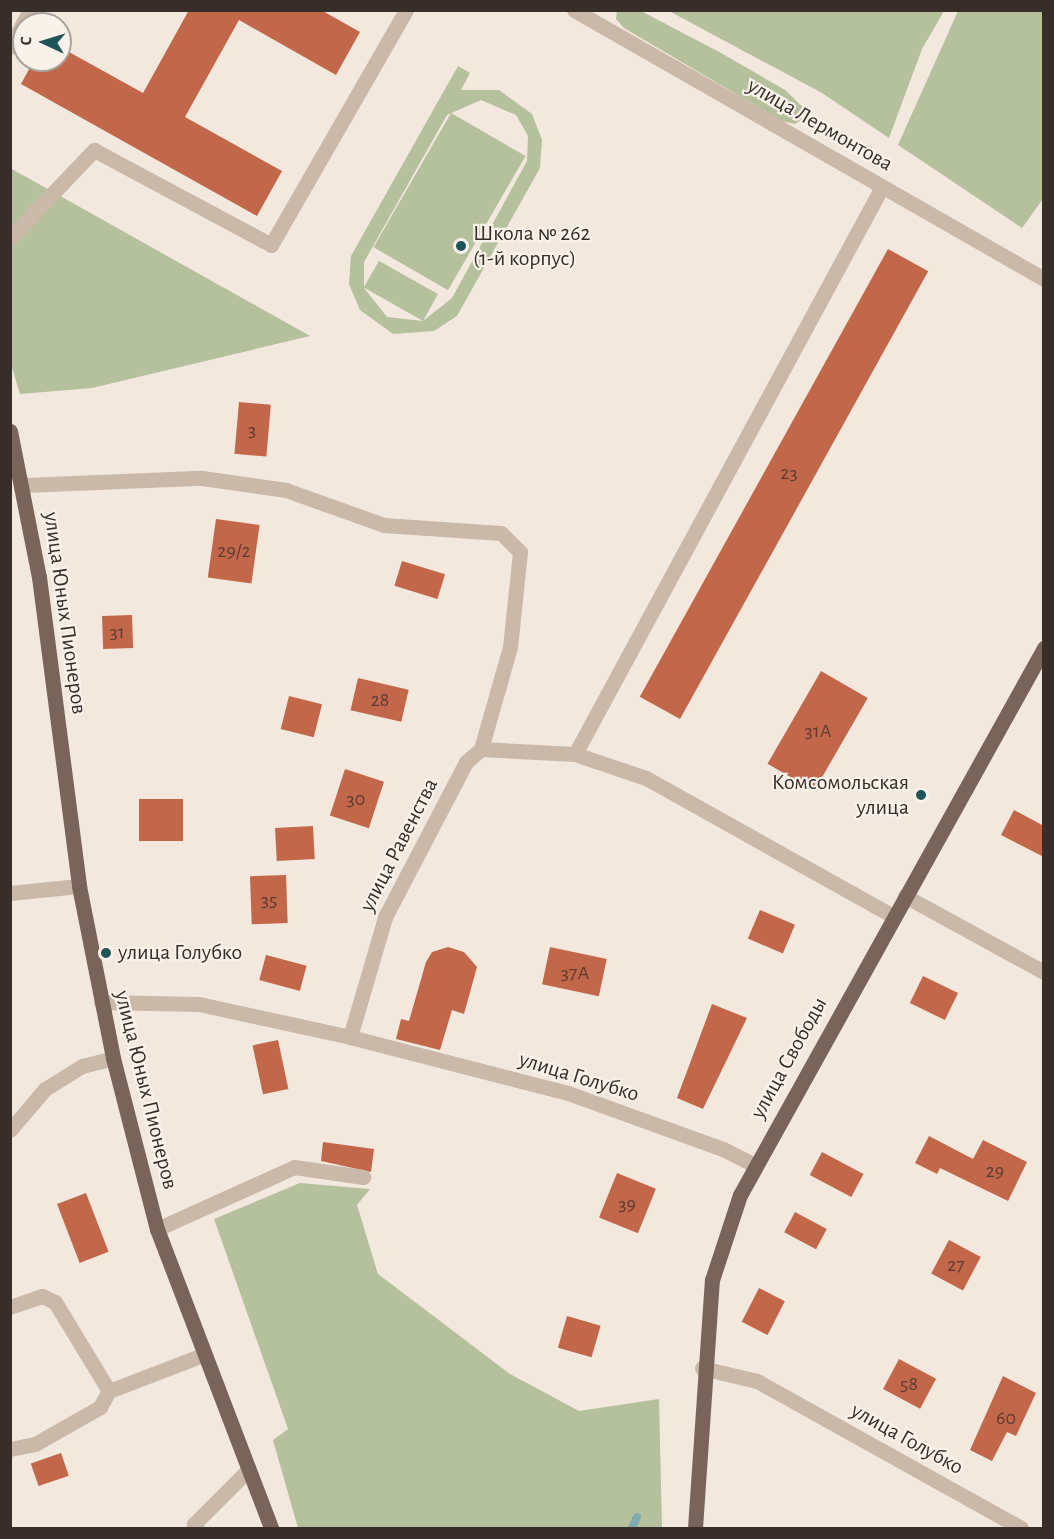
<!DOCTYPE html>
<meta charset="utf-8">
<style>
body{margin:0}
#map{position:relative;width:1054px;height:1539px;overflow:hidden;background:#f2e8dd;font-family:"Alegreya Sans",sans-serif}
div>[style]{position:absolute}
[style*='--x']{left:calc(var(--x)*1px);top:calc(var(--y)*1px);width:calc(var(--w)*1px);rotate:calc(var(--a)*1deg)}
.green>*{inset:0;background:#b5c09d;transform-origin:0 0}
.stream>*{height:8px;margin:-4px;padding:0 4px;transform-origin:4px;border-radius:4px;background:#7dacae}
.building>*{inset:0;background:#c2674a;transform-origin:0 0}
.minor>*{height:15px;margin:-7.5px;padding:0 7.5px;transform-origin:7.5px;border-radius:7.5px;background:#cab8a9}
.major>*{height:15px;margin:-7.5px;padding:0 7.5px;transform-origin:7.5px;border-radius:7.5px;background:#79645a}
.dots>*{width:16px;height:16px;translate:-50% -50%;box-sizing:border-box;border:3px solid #f9f2ea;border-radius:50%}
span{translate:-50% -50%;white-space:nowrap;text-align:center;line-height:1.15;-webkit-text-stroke:4.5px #f9f2ea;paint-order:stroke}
.number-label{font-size:20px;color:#5a3c31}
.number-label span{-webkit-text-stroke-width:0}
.street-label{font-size:22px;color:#372d29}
.poi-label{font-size:22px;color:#372d29}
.left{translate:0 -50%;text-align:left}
.right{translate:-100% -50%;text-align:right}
.frame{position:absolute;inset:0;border:12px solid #372d29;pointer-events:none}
.north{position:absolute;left:12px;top:12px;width:60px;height:60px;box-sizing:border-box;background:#f9f2ea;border:2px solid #aba39d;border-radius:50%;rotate:274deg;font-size:16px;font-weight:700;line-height:24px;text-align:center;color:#372d29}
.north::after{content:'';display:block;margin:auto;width:21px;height:27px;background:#1f5458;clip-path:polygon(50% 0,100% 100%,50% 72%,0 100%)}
</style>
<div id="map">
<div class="green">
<div style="clip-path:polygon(617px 11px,641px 11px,721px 53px,785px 90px,810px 114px,795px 124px,782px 121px,624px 28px,616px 19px)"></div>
<div style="clip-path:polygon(669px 11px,944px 11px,922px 49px,889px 138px,822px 93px)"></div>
<div style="clip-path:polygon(958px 11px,1043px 11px,1043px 199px,1022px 228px,898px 145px)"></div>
<div style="clip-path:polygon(evenodd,458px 66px,470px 73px,461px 90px,499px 90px,532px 114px,542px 140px,540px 168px,457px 316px,434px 331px,393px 334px,360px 310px,349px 284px,351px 256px,458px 66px,481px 100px,516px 115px,528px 136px,527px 161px,452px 298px,423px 321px,438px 294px,379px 261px,364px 287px,364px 262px,447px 115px,481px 100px,458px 66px,364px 288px,365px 288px,423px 321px,387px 317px,364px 288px)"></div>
<div style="left:451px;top:113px;width:86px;height:155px;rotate:30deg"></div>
<div style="clip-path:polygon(10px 168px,53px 192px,310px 336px,92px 388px,20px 394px,10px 361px)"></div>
<div style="clip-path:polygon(300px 1183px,370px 1189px,357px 1205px,378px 1274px,510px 1374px,579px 1411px,659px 1399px,662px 1528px,298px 1528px,273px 1440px,288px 1429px,214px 1219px)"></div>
</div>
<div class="stream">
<div style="--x:632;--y:1528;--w:12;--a:-66"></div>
</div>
<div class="building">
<div style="clip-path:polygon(189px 10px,321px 10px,360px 32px,336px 75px,239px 20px,185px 117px,282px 171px,257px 216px,21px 84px,34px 60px,60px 60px,60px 47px,143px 93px)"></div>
<div style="left:888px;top:249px;width:46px;height:512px;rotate:29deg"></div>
<div style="left:239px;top:402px;width:32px;height:52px;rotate:5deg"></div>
<div style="left:216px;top:519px;width:44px;height:59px;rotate:8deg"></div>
<div style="left:402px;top:561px;width:45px;height:26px;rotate:17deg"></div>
<div style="left:132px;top:615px;width:33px;height:30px;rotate:88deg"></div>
<div style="left:821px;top:671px;width:54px;height:107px;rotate:30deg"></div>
<div style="left:358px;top:678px;width:52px;height:33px;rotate:13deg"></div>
<div style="left:289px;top:696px;width:34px;height:34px;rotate:14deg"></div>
<div style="left:345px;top:769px;width:41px;height:49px;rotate:18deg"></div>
<div style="left:139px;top:799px;width:44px;height:42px"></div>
<div style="clip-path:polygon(1014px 810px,1044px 826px,1044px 857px,1001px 835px)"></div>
<div style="left:313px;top:826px;width:33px;height:38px;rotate:87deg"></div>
<div style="left:286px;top:875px;width:48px;height:36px;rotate:88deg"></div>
<div style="left:760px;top:910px;width:38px;height:31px;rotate:23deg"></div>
<div style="clip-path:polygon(448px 947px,464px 952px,477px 967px,464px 1014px,452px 1010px,440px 1050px,396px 1039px,401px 1019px,409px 1021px,426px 962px,432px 952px)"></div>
<div style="left:550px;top:947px;width:58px;height:38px;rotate:12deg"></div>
<div style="left:266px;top:955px;width:42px;height:26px;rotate:15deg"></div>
<div style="left:923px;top:976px;width:39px;height:30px;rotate:26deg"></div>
<div style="clip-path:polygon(712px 1004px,747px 1018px,703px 1109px,677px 1098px)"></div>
<div style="left:278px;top:1040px;width:50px;height:26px;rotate:78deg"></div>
<div style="clip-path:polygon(929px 1136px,973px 1159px,983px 1140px,1027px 1162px,1008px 1201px,940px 1168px,937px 1174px,915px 1163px)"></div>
<div style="clip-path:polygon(323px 1142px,374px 1149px,371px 1172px,321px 1161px)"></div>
<div style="left:822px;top:1152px;width:47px;height:26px;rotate:28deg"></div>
<div style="left:617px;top:1173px;width:42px;height:48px;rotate:22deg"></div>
<div style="left:86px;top:1193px;width:63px;height:31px;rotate:69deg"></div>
<div style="left:795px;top:1212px;width:36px;height:23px;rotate:28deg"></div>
<div style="left:949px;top:1240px;width:36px;height:38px;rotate:28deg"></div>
<div style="left:759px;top:1288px;width:29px;height:38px;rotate:27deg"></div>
<div style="left:567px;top:1316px;width:35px;height:33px;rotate:16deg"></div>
<div style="left:899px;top:1359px;width:42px;height:34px;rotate:28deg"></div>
<div style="clip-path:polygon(1003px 1376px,1036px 1393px,1016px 1436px,1007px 1432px,992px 1461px,970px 1450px)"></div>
<div style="left:61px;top:1453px;width:24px;height:32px;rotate:71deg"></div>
</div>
<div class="minor">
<div style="--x:574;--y:10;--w:542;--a:29.78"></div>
<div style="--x:10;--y:47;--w:42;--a:-61.6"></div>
<div style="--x:10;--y:238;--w:122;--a:-46.3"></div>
<div style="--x:94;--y:150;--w:201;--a:28.2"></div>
<div style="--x:271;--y:245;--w:271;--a:-60.1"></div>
<div style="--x:24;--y:485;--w:178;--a:-2.3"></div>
<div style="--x:202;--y:478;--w:85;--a:8.1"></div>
<div style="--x:286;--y:490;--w:104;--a:19.7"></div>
<div style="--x:384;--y:525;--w:117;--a:3.9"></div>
<div style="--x:501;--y:533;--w:27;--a:45"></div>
<div style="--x:520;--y:552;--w:96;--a:96"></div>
<div style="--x:510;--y:647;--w:106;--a:105.9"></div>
<div style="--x:481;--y:749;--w:94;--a:3"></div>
<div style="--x:575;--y:754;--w:75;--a:18.7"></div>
<div style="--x:646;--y:778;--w:283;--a:29.2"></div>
<div style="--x:575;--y:754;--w:645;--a:-61.57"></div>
<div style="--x:10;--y:893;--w:69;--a:-5.8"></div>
<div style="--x:905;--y:896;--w:158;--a:28.7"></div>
<div style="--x:101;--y:1002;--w:98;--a:1.2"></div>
<div style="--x:199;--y:1004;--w:155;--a:12.3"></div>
<div style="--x:350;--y:1037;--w:225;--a:14.4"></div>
<div style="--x:568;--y:1093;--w:165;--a:19.9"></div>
<div style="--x:723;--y:1149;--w:37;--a:27"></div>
<div style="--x:350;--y:1037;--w:125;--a:-73.7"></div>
<div style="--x:385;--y:917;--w:175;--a:-62.4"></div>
<div style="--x:466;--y:762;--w:20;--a:-41"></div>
<div style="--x:10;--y:1130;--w:54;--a:-49.5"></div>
<div style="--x:45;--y:1089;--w:44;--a:-31.9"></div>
<div style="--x:82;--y:1066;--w:32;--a:-14"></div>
<div style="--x:157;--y:1229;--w:150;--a:-24.3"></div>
<div style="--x:294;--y:1167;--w:70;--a:8.2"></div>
<div style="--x:10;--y:1307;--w:34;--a:-19"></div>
<div style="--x:42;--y:1296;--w:14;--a:25"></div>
<div style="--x:55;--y:1302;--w:104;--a:58.8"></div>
<div style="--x:702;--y:1368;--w:57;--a:13.3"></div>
<div style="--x:757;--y:1381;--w:302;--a:29.1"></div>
<div style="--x:10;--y:1449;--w:25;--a:-11"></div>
<div style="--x:35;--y:1444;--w:75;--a:-29.6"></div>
<div style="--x:100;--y:1407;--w:18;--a:-61"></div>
<div style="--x:109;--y:1391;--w:101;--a:-21"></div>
<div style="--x:197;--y:1528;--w:5;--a:-127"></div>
<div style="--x:194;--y:1524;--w:75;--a:-45"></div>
</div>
<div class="major">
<div style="--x:10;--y:431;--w:149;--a:78.8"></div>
<div style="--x:39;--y:577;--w:312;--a:82.6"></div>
<div style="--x:79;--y:886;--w:175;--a:78.8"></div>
<div style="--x:113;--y:1058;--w:177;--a:75.6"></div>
<div style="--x:157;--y:1229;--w:320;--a:69.1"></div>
<div style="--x:695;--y:1528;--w:249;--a:-86.1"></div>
<div style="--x:712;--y:1280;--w:89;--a:-71.8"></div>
<div style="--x:740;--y:1195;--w:626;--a:-60.94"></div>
</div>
<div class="dots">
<div style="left:461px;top:246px;background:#1f5458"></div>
<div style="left:921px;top:795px;background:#1f5458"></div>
<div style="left:106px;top:953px;background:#1f5458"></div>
</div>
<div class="number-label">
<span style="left:252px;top:430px">3</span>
<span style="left:789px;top:473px">23</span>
<span style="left:234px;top:551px">29/2</span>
<span style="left:117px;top:632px">31</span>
<span style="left:380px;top:700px">28</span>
<span style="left:818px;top:731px">31А</span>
<span style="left:356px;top:799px">30</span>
<span style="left:269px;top:900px">35</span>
<span style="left:575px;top:973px">37А</span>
<span style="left:995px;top:1171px">29</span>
<span style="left:627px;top:1204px">39</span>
<span style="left:956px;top:1265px">27</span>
<span style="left:909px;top:1384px">58</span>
<span style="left:1006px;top:1418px">60</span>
</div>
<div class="street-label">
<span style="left:820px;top:125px;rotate:30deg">улица Лермонтова</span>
<span style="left:65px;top:613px;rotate:82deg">улица Юных Пионеров</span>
<span style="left:399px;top:845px;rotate:-63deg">улица Равенства</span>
<span style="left:789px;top:1058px;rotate:-61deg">улица Свободы</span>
<span style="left:579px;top:1077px;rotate:17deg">улица Голубко</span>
<span style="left:146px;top:1090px;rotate:76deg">улица Юных Пионеров</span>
<span style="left:907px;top:1439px;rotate:29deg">улица Голубко</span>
</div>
<div class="poi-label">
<span class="left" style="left:473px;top:246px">Школа № 262<br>(1-й корпус)</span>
<span class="right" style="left:909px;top:795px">Комсомольская<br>улица</span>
<span class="left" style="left:118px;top:953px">улица Голубко</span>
</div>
<div class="frame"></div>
<div class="north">С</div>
</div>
